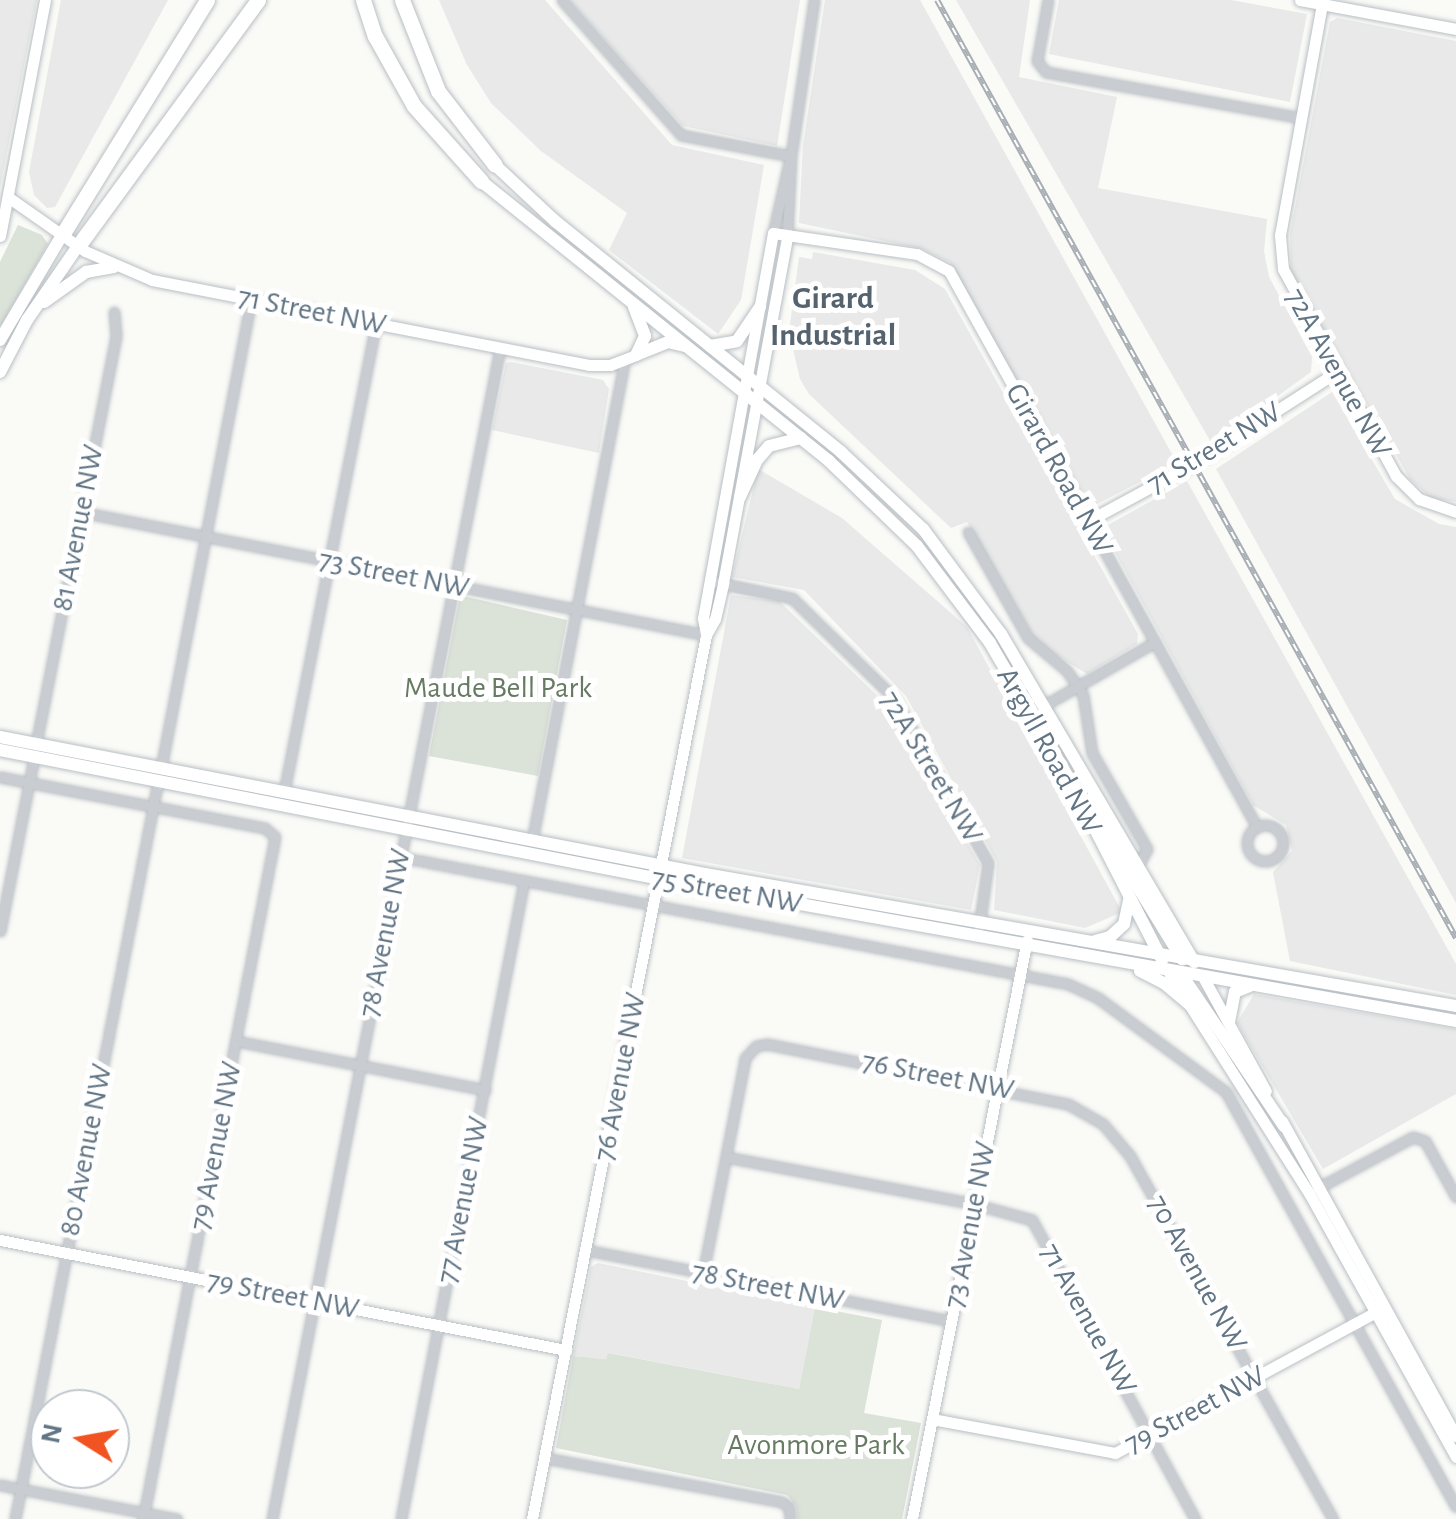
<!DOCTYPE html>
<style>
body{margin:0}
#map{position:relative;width:1456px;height:1519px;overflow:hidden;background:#fafaf7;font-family:"Alegreya Sans",sans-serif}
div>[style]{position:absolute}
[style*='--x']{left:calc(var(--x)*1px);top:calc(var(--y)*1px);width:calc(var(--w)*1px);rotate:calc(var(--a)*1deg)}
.built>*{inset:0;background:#e8e9e8}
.green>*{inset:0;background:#dbe2d8}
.roads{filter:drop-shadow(0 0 2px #b9bfc4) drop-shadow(0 0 2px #b9bfc4)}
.street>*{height:9px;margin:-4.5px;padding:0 4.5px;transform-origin:4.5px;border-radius:4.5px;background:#c9cdd1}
.street>.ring{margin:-4.5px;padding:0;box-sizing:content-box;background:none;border:9px solid #c9cdd1;border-radius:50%}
.secondary>*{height:11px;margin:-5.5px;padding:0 5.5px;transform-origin:5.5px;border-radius:5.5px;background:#fff}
.primary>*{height:12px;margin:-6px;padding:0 6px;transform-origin:6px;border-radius:6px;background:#fff}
.highway>*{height:15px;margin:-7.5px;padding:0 7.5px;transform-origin:7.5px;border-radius:7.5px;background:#fff}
.rail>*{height:6px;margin-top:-3px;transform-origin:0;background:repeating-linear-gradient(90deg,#fff 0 8px,#a7aeb4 0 16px);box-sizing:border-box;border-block:2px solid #a7aeb4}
span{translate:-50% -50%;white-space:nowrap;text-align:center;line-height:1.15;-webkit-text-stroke:10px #fff;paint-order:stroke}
.street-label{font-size:30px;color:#627585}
.park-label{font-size:30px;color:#667b62}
.neighbourhood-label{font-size:32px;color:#55636f;font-weight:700}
.north{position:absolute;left:30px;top:1389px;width:100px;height:100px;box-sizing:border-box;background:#fff;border:2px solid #c0c8ce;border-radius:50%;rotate:281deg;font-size:28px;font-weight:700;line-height:40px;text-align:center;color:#627585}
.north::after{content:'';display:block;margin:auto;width:35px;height:45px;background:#f15420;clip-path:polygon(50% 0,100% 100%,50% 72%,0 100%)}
</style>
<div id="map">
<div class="built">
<div style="clip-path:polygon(0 0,37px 0,0 188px)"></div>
<div style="clip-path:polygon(61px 0,168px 0,55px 207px,47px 208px,34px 195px,29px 172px)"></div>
<div style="clip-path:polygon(439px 0,545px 0,672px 145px,764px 165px,741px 300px,718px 334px,609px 250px,627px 213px,541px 151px,491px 103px,467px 65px)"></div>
<div style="clip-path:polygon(570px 0,800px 0,777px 146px,683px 126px)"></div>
<div style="clip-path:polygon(825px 0,920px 0,1177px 463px,1097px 504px,1088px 503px,950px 263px,923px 249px,799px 223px,803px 145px)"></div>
<div style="clip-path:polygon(956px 0,1030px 0,1019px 77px,1117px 97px,1098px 188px,1267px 219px,1264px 251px,1269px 277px,1312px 357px,1311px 372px,1212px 444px)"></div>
<div style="clip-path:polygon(1059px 0,1231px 0,1307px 14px,1290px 102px,1049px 54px)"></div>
<div style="clip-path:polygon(1337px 18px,1456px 41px,1456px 502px,1431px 498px,1410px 479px,1291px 271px,1290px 234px,1330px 22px)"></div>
<div style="clip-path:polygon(813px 252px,915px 270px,945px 289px,1138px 634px,1137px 644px,1087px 674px,1037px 643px,967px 522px,951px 528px,809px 394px,800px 379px,789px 332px,799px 257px,812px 259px)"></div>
<div style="clip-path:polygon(511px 362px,603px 380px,609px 389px,599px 453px,492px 430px,506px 363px)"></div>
<div style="clip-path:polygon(1332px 392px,1395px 499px,1439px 524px,1456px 527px,1456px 903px,1216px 469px)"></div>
<div style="clip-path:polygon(758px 469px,842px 518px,967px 627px,1122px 912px,1085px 928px,994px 910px,997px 862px,906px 696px,804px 590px,732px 577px)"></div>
<div style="clip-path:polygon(1187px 481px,1456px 964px,1456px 995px,1290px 961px,1273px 872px,1292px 851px,1286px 825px,1253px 805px,1105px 534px,1108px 525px)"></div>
<div style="clip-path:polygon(731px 595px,779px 601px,888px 706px,980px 865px,971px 910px,682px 858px)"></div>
<div style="clip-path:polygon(1254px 994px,1456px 1029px,1456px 1094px,1323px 1169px,1237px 1023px)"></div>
<div style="clip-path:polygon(598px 1263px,815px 1307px,799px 1389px,609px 1353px,607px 1359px,573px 1356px,591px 1267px)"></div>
</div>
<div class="green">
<div style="clip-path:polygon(18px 225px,42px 235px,48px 244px,0 327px,0 262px)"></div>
<div style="clip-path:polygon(463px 596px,567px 620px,538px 776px,429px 756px,459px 600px)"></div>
<div style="clip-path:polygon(815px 1307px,882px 1320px,864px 1413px,921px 1423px,902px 1519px,797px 1519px,796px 1506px,787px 1495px,556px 1448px,573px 1356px,606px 1359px,608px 1353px,799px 1389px)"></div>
</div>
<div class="roads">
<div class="street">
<div style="--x:562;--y:0;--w:180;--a:48.6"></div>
<div style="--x:681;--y:135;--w:112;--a:10.8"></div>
<div style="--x:1048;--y:0;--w:62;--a:100.2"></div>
<div style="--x:1037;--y:61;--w:14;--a:51"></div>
<div style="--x:1046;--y:72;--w:259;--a:10.2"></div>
<div style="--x:773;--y:233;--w:77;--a:-77.2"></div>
<div style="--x:787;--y:237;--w:81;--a:-87.2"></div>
<div style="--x:791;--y:156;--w:158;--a:-81.6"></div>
<div style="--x:81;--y:512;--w:637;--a:11.13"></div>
<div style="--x:1088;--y:521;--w:350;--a:61.1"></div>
<div style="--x:968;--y:532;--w:122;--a:60.5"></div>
<div style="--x:1028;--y:638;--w:51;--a:40.2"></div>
<div style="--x:1067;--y:671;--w:29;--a:56"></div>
<div style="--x:1083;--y:695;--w:59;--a:81.2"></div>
<div style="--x:1092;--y:753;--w:111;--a:60.2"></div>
<div style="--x:1147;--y:849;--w:19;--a:118"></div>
<div style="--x:710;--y:581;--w:84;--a:11.7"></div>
<div style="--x:792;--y:598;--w:143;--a:44.4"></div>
<div style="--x:894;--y:698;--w:190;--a:60.3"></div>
<div style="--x:988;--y:863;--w:66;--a:97.9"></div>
<div style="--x:1031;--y:713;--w:143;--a:-29.8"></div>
<div style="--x:36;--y:744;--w:417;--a:-78.9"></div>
<div style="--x:116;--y:335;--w:23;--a:-95"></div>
<div style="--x:161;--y:768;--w:478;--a:-79.1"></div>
<div style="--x:0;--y:777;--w:270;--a:10.9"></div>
<div style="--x:265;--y:828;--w:13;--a:42"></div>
<div style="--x:275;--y:837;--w:695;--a:100.95"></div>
<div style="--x:284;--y:792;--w:477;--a:-78.9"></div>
<div class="ring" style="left:1247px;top:825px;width:27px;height:27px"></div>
<div style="--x:532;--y:841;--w:490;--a:-79.1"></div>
<div style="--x:400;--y:857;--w:680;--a:10.76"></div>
<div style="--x:1068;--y:984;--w:33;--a:25"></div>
<div style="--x:1098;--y:998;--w:159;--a:36.3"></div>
<div style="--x:1226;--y:1092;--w:474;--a:61"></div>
<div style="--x:0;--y:931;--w:177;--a:-78.9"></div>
<div style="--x:236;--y:1041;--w:254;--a:11.1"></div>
<div style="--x:726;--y:1157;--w:252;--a:10.7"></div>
<div style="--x:974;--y:1204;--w:60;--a:15.4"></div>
<div style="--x:1032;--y:1220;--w:341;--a:61.4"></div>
<div style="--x:1316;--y:1189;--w:110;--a:-28.2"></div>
<div style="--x:1413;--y:1137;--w:13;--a:18"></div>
<div style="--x:1425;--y:1141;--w:64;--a:61"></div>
<div style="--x:586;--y:1250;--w:372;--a:11"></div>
<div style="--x:703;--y:1273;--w:219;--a:-78.9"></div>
<div style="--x:745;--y:1058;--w:16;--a:-47"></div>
<div style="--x:756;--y:1046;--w:11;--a:-10"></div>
<div style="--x:767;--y:1044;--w:307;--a:11.3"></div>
<div style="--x:1068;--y:1104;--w:40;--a:29.7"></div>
<div style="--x:1103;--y:1124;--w:42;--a:49.8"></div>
<div style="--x:1130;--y:1156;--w:416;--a:60.8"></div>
<div style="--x:545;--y:1458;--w:241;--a:10.5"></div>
<div style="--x:782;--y:1502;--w:9;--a:36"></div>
<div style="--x:789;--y:1507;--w:12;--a:85"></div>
<div style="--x:0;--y:1485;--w:180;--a:10.9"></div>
<div style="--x:15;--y:1519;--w:752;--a:-79.03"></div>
<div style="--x:272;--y:1519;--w:1193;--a:-78.98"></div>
<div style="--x:401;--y:1519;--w:650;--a:-79.09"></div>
</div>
<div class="secondary">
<div style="--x:1300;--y:0;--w:159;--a:10.5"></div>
<div style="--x:1322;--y:4;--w:235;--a:100.3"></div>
<div style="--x:1280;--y:235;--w:34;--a:85"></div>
<div style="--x:1283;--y:269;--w:236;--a:61.4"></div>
<div style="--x:1396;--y:476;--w:33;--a:45"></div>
<div style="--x:1419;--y:499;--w:39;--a:19"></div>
<div style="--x:8;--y:197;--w:94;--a:35"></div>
<div style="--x:85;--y:251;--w:73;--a:23.4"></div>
<div style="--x:152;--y:280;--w:445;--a:11"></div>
<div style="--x:589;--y:365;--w:21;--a:0"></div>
<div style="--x:610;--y:365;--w:28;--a:-21"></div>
<div style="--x:0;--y:236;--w:240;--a:-79.2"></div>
<div style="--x:706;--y:634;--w:16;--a:-101"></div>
<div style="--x:703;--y:618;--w:391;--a:-79.7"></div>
<div style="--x:773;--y:233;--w:146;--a:8.3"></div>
<div style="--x:917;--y:254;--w:36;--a:28"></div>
<div style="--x:949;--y:271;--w:286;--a:60.9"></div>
<div style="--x:1088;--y:521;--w:122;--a:-28.5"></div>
<div style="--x:1195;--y:463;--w:169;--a:-32.7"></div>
<div style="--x:1168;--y:971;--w:263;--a:57.6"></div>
<div style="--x:1309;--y:1193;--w:302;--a:60.9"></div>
<div style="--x:1203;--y:977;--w:130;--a:61.1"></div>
<div style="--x:1282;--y:1121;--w:360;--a:61.1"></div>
<div style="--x:0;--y:1240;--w:577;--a:11"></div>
<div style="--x:932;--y:1419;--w:186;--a:10.5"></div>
<div style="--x:1115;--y:1453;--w:305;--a:-28.4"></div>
<div style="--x:532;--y:1519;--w:901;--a:-78.86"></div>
<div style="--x:706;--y:635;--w:18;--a:-61"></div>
<div style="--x:715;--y:619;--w:37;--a:-77"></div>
<div style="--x:723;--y:583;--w:352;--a:-79.5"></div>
<div style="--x:912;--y:1519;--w:590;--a:-78.77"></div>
</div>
<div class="primary">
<div style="--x:495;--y:165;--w:82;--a:43"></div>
<div style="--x:555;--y:221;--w:368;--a:38.9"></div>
<div style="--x:841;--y:452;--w:112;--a:43.2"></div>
<div style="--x:923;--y:529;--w:131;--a:53.4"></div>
<div style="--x:1001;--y:634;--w:381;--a:59.5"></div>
<div style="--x:481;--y:181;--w:447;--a:38.8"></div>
<div style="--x:829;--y:461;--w:122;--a:44"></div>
<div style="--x:917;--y:546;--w:121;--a:53"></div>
<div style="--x:990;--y:643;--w:163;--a:59.8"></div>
<div style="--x:1072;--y:784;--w:198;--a:62.9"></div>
<div style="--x:44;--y:302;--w:52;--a:-35.5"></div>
<div style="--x:86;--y:272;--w:28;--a:-10"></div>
<div style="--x:634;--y:307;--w:31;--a:69"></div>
<div style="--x:645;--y:336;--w:21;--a:115"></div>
<div style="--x:0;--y:340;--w:122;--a:-59.4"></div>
<div style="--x:710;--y:346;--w:27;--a:-10"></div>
<div style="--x:737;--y:341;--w:41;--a:-55.9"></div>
<div style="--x:636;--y:355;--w:35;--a:-22"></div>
<div style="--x:668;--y:342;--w:18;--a:13"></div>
<div style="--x:0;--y:372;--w:59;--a:-62.6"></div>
<div style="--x:27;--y:320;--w:90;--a:-55.4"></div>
<div style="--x:740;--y:497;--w:41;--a:-65.3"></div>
<div style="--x:757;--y:460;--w:18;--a:-49"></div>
<div style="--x:769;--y:446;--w:33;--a:-14"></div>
<div style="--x:0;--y:737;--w:718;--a:11"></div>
<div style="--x:705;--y:874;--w:763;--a:9.97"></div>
<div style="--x:0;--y:750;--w:672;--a:11.06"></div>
<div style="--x:660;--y:879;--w:809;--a:10.11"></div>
<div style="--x:1088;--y:806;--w:180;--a:58.4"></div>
<div style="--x:1095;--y:941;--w:16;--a:-15"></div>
<div style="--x:1110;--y:937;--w:19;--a:-43"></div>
<div style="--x:1124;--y:924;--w:25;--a:-78"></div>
<div style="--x:1140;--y:971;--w:28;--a:27"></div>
<div style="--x:1165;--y:984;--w:33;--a:40"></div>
<div style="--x:1180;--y:972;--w:186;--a:56"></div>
<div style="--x:1229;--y:1022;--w:31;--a:-79"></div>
<div style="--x:1235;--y:992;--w:16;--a:-22"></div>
</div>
<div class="highway">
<div style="--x:363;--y:0;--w:38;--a:72"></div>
<div style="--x:375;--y:36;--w:80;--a:60.9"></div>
<div style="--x:414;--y:106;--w:101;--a:48.2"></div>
<div style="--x:402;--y:0;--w:98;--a:68.4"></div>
<div style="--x:438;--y:91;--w:93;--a:52.4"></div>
<div style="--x:62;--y:235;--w:276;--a:-58.3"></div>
<div style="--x:78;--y:246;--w:305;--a:-53.8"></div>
</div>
</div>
<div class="rail">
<div style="--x:937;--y:0;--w:1072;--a:61.04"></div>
</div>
<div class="street-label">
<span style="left:312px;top:311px;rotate:11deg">71 Street NW</span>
<span style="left:1338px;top:373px;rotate:61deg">72A Avenue NW</span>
<span style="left:1214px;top:448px;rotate:-31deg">71 Street NW</span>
<span style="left:1059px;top:469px;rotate:61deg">Girard Road NW</span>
<span style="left:78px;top:528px;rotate:-79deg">81 Avenue NW</span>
<span style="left:394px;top:574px;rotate:11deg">73 Street NW</span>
<span style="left:1049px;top:751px;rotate:61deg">Argyll Road NW</span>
<span style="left:931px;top:767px;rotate:59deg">72A Street NW</span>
<span style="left:727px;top:891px;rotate:10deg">75 Street NW</span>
<span style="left:385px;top:933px;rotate:-79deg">78 Avenue NW</span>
<span style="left:938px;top:1076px;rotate:11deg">76 Street NW</span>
<span style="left:620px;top:1077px;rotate:-79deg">76 Avenue NW</span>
<span style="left:216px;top:1146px;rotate:-79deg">79 Avenue NW</span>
<span style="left:86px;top:1150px;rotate:-79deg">80 Avenue NW</span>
<span style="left:463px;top:1200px;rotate:-79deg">77 Avenue NW</span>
<span style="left:970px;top:1225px;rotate:-79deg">73 Avenue NW</span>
<span style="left:1197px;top:1273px;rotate:61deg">70 Avenue NW</span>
<span style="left:768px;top:1286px;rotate:11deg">78 Street NW</span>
<span style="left:283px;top:1295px;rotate:11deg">79 Street NW</span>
<span style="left:1088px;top:1319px;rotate:61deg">71 Avenue NW</span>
<span style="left:1195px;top:1410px;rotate:-28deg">79 Street NW</span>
</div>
<div class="park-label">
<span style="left:498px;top:688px">Maude Bell Park</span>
<span style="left:816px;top:1445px">Avonmore Park</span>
</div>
<div class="neighbourhood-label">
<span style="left:833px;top:317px">Girard<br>Industrial</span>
</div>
<div class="north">N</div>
</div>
